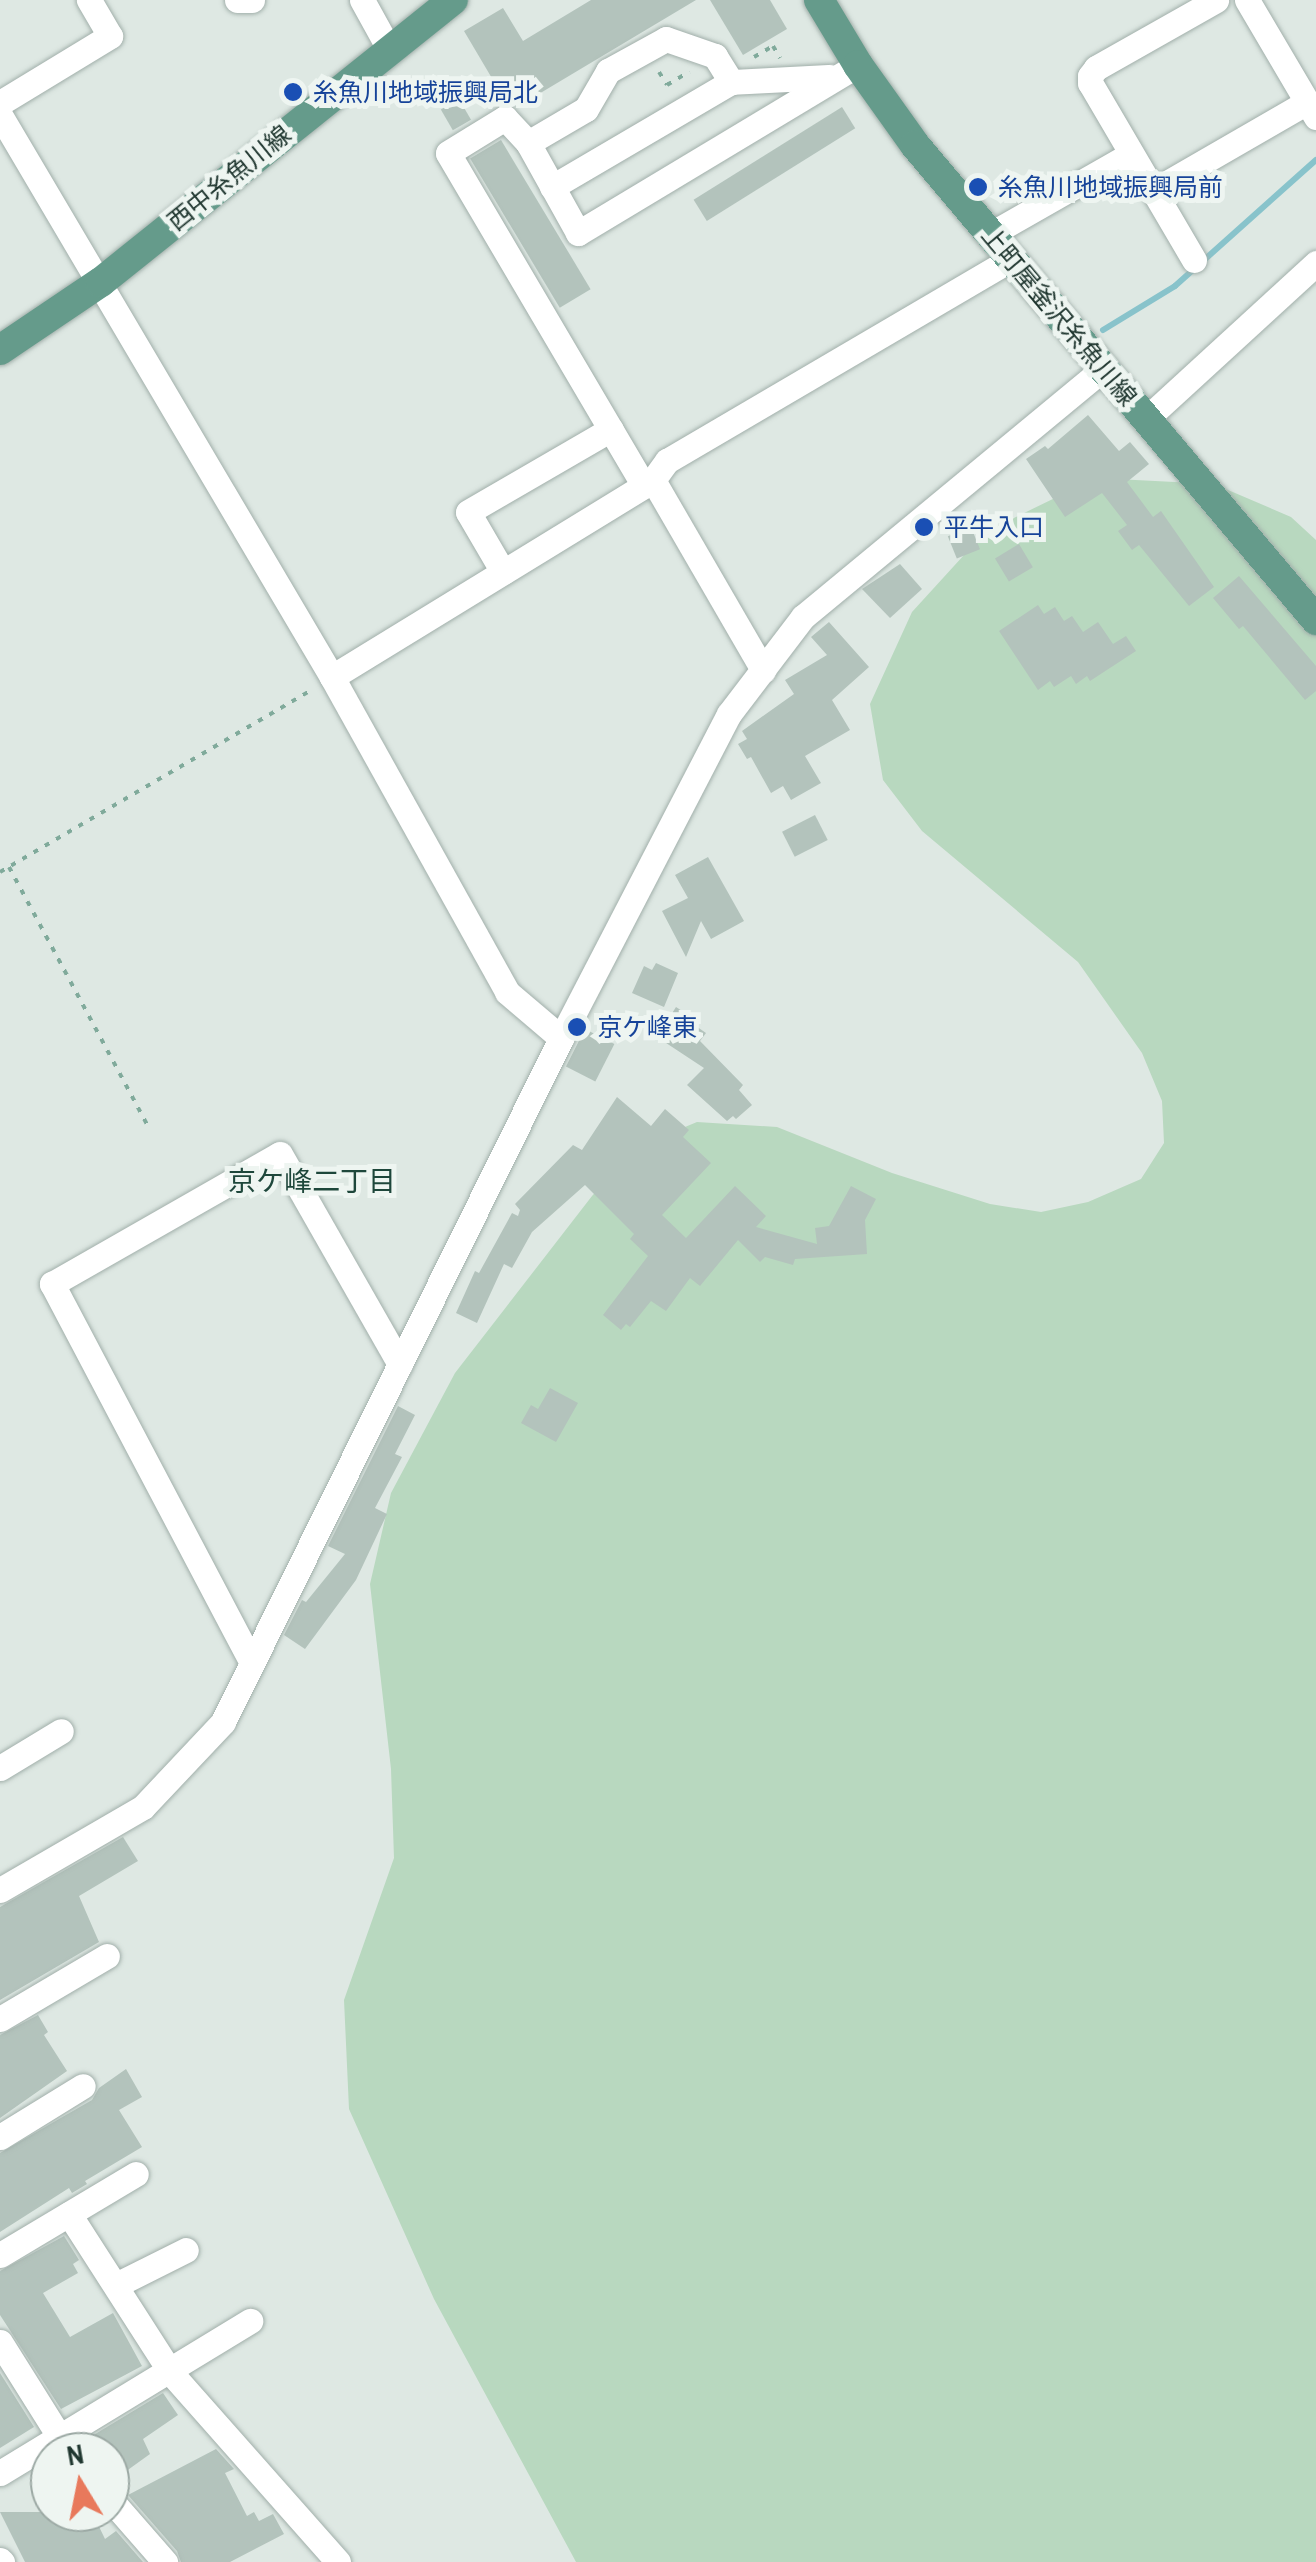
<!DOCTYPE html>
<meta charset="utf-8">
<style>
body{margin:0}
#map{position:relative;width:1316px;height:2562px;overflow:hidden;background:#dee8e3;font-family:"Archivo Narrow","Noto Sans JP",sans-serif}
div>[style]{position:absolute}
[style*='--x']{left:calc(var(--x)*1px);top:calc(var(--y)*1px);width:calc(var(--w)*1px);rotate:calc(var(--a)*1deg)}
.green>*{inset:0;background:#b8d8bf}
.stream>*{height:6px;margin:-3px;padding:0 3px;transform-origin:3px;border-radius:3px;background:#88c3cb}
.building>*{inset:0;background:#b3c3bc;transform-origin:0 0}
.path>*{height:4px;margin-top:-2px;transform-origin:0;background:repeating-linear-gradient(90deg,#80aa9b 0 5px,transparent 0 13px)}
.roads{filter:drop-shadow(0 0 2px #a1afaa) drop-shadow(0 0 2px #a1afaa)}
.minor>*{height:25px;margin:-12.5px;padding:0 12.5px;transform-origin:12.5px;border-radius:12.5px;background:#fff}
.major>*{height:30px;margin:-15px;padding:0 15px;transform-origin:15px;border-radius:15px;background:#659b8b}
.dots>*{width:28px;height:28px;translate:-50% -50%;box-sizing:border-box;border:5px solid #eef5f1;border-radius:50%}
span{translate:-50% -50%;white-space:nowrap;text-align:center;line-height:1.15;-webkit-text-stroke:10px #eef5f1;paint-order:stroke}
.transit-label{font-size:25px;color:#164399}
.left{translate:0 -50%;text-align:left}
.street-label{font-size:25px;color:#203730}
.neighbourhood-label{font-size:28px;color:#1e473b}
.north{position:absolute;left:30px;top:2432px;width:100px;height:100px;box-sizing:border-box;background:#eef5f1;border:2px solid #9ca9a4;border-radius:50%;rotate:350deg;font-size:28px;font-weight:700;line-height:40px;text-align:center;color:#203730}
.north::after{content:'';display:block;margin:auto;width:35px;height:45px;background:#e8795c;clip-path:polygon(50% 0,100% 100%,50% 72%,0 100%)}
</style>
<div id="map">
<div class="green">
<div style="clip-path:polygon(1096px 478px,1214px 484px,1291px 517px,1316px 540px,1316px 2562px,576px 2562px,434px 2299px,349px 2109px,344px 2000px,394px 1858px,391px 1769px,370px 1584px,391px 1493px,455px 1373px,592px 1196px,637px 1147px,697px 1122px,777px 1127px,892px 1173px,990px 1204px,1041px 1212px,1088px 1202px,1141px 1179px,1164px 1143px,1162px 1101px,1142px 1053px,1078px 962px,922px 831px,883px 780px,870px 704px,912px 612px,985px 532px)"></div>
</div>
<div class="stream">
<div style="--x:1103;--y:330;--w:84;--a:-31.4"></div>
<div style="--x:1175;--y:286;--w:189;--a:-41.8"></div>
</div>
<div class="building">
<div style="clip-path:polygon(591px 0,696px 0,517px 107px,506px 102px,464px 31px,503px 8px,523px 41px)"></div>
<div style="clip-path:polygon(710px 0,770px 0,787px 29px,743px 55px)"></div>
<div style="left:459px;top:99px;width:24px;height:21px;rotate:60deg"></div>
<div style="left:842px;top:107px;width:25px;height:175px;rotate:58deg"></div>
<div style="left:501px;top:140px;width:174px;height:36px;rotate:59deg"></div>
<div style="clip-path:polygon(1088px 415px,1119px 451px,1130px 442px,1149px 464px,1127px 482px,1153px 517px,1161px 511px,1214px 587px,1189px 606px,1139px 545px,1132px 550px,1118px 531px,1127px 525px,1102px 493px,1065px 517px,1026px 459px,1045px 446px,1048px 449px)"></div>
<div style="left:971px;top:527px;width:24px;height:25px;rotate:68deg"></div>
<div style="left:1019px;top:544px;width:27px;height:28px;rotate:59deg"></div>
<div style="clip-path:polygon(900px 564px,922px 589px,890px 618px,862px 589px)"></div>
<div style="clip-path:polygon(1239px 576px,1316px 666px,1316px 691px,1305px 700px,1243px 626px,1239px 629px,1213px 598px)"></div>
<div style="clip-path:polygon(1038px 605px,1044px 614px,1055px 607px,1064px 621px,1072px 616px,1083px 632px,1098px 622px,1113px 644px,1126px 636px,1136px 651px,1090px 681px,1087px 676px,1076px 684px,1071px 676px,1054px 687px,1050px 681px,1038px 690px,999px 631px)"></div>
<div style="clip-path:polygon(829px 622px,869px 667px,832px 700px,850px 730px,805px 756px,821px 783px,791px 800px,783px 786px,771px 793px,751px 757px,747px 759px,738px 744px,747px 739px,742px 731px,794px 694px,785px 680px,827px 655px,811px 637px)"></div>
<div style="left:815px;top:815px;width:28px;height:37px;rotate:63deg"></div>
<div style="clip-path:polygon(708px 857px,744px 921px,711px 939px,701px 921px,686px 957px,662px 911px,688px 898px,675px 875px)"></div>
<div style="clip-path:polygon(656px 963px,678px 973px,664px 1007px,632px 993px,644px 966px,652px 970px)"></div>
<div style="clip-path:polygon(676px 1007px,696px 1020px,693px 1024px,706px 1033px,700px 1041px,743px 1085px,739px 1090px,752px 1105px,736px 1119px,733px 1116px,727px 1121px,687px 1085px,704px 1068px,657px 1037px)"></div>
<div style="left:585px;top:1029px;width:33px;height:42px;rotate:27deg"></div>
<div style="clip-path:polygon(617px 1097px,651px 1126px,665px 1109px,689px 1130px,683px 1137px,711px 1163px,662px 1215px,686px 1238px,735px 1186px,766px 1216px,756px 1227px,817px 1244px,815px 1228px,829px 1226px,851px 1186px,876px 1199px,865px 1220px,867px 1254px,795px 1259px,793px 1265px,765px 1257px,760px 1262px,738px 1240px,700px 1286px,690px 1278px,666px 1311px,651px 1301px,630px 1327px,626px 1324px,621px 1330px,603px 1315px,648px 1256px,630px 1239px,634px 1234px,585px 1185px,532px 1232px,512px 1268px,504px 1264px,477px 1323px,456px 1313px,475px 1271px,479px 1273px,512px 1213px,518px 1216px,520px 1210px,515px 1204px,573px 1145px,582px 1150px)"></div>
<div style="clip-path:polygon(550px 1388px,578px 1403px,556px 1442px,521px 1423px,531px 1405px,538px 1409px)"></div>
<div style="clip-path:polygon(398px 1406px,415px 1415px,395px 1454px,402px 1457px,375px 1508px,387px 1514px,356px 1580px,305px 1649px,284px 1635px,302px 1600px,306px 1602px,345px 1554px,328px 1546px)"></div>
<div style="clip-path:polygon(123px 1837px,138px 1861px,79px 1896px,99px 1942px,0 2000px,0 1907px)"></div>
<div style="clip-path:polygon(38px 2015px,48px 2032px,44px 2035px,67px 2071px,0 2118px,0 2035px)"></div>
<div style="clip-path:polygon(126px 2069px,142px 2097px,119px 2110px,142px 2147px,85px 2181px,87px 2184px,72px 2193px,69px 2188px,0 2232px,0 2153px,92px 2100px,99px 2088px)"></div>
<div style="clip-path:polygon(64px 2236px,79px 2260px,73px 2264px,78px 2273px,43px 2293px,70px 2337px,113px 2313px,142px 2366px,61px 2409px,0 2315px,0 2271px)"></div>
<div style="clip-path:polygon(0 2373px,34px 2427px,0 2448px)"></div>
<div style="clip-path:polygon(163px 2393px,178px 2415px,143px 2439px,150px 2454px,118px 2477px,110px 2452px,99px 2452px,87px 2439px)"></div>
<div style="clip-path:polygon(216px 2449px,234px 2469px,225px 2473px,247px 2516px,254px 2512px,259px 2521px,273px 2514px,284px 2534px,230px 2562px,181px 2562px,177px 2551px,128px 2495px)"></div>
<div style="clip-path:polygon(0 2512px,92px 2512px,105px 2539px,116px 2531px,143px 2562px,25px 2562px)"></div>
</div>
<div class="path">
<div style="--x:754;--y:57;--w:22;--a:-30"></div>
<div style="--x:773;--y:46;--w:14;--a:60"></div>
<div style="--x:659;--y:72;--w:15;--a:58"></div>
<div style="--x:667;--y:85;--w:26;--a:-31"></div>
<div style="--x:9;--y:867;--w:298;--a:61.8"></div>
<div style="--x:0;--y:872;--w:360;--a:-30.3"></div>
</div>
<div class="roads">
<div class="minor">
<div style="--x:237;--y:0;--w:15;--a:0"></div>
<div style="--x:362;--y:0;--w:56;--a:61.1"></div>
<div style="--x:1247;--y:0;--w:136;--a:59.5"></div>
<div style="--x:0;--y:103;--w:129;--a:-31.3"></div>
<div style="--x:110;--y:36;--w:42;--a:-120.3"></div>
<div style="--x:0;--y:115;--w:653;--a:59.43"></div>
<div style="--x:332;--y:677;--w:360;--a:60.9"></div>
<div style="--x:507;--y:992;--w:71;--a:40.4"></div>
<div style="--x:528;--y:143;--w:67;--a:-30.4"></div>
<div style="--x:586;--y:109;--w:44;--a:-59.9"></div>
<div style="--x:608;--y:71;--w:66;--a:-28.9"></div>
<div style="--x:666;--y:39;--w:52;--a:19.1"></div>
<div style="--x:715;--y:56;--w:31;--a:58"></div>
<div style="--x:552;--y:187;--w:208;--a:-30.4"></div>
<div style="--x:731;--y:82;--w:99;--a:-2.9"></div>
<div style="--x:1153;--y:191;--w:178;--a:-30"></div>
<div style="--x:989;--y:235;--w:163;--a:-29.7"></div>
<div style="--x:1194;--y:260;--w:205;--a:-120.4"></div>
<div style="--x:1090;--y:83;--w:7;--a:-90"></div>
<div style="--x:1090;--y:76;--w:10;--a:-53"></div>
<div style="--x:1096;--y:68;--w:138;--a:-29.5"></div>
<div style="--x:1146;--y:419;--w:231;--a:-42.5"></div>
<div style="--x:653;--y:480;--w:220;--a:59.9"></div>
<div style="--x:644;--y:486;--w:386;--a:-120.5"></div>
<div style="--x:448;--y:153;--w:67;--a:-31.6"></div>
<div style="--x:505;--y:118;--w:34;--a:47"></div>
<div style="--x:528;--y:143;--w:103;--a:60.9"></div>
<div style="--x:578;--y:233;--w:327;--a:-31"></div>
<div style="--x:503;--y:572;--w:69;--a:-120.3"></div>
<div style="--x:468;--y:512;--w:165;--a:-30.1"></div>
<div style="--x:332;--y:677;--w:377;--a:-31.5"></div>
<div style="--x:653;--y:480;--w:24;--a:-54"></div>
<div style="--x:667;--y:461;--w:398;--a:-30.4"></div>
<div style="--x:252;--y:1663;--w:429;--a:-117.8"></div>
<div style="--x:52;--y:1284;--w:262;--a:-29.7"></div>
<div style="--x:280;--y:1154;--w:242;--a:60.3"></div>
<div style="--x:0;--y:1768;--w:71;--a:-31.2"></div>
<div style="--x:0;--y:1890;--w:165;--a:-30.1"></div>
<div style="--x:143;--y:1807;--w:117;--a:-46.7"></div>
<div style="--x:223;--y:1722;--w:763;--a:-63.7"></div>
<div style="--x:561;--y:1038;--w:365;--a:-62.6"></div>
<div style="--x:729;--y:714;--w:122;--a:-52.7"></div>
<div style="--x:803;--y:617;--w:389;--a:-39.6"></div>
<div style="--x:0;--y:2019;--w:124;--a:-30.5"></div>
<div style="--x:0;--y:2137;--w:97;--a:-31.6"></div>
<div style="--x:69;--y:2214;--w:189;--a:57.3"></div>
<div style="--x:171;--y:2373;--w:252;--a:48.5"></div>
<div style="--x:0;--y:2255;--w:158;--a:-30.8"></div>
<div style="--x:116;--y:2285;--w:78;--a:-26.6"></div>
<div style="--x:0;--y:2342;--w:130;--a:57.9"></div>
<div style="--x:0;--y:2473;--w:293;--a:-31.3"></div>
<div style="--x:110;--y:2499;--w:84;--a:48.9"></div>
<div style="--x:0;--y:2560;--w:3;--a:45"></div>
</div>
<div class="major">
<div style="--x:819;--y:0;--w:76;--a:59"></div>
<div style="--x:858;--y:65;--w:98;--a:54.5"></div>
<div style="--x:915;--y:145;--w:622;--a:49.83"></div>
<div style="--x:0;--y:350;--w:122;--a:-34"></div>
<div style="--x:101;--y:282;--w:451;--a:-38.7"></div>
</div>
</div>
<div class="dots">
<div style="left:293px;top:92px;background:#1a4fb4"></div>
<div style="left:978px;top:187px;background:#1a4fb4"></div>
<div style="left:924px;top:527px;background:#1a4fb4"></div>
<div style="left:577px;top:1027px;background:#1a4fb4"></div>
</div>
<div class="transit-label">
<span class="left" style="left:313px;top:92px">糸魚川地域振興局北</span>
<span class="left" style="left:998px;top:187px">糸魚川地域振興局前</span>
<span class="left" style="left:944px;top:527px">平牛入口</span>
<span class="left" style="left:597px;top:1027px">京ケ峰東</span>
</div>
<div class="street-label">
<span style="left:229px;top:178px;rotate:-39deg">西中糸魚川線</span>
<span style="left:1059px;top:316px;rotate:50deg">上町屋釜沢糸魚川線</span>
</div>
<div class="neighbourhood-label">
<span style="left:312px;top:1181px">京ケ峰二丁目</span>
</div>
<div class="north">N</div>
</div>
